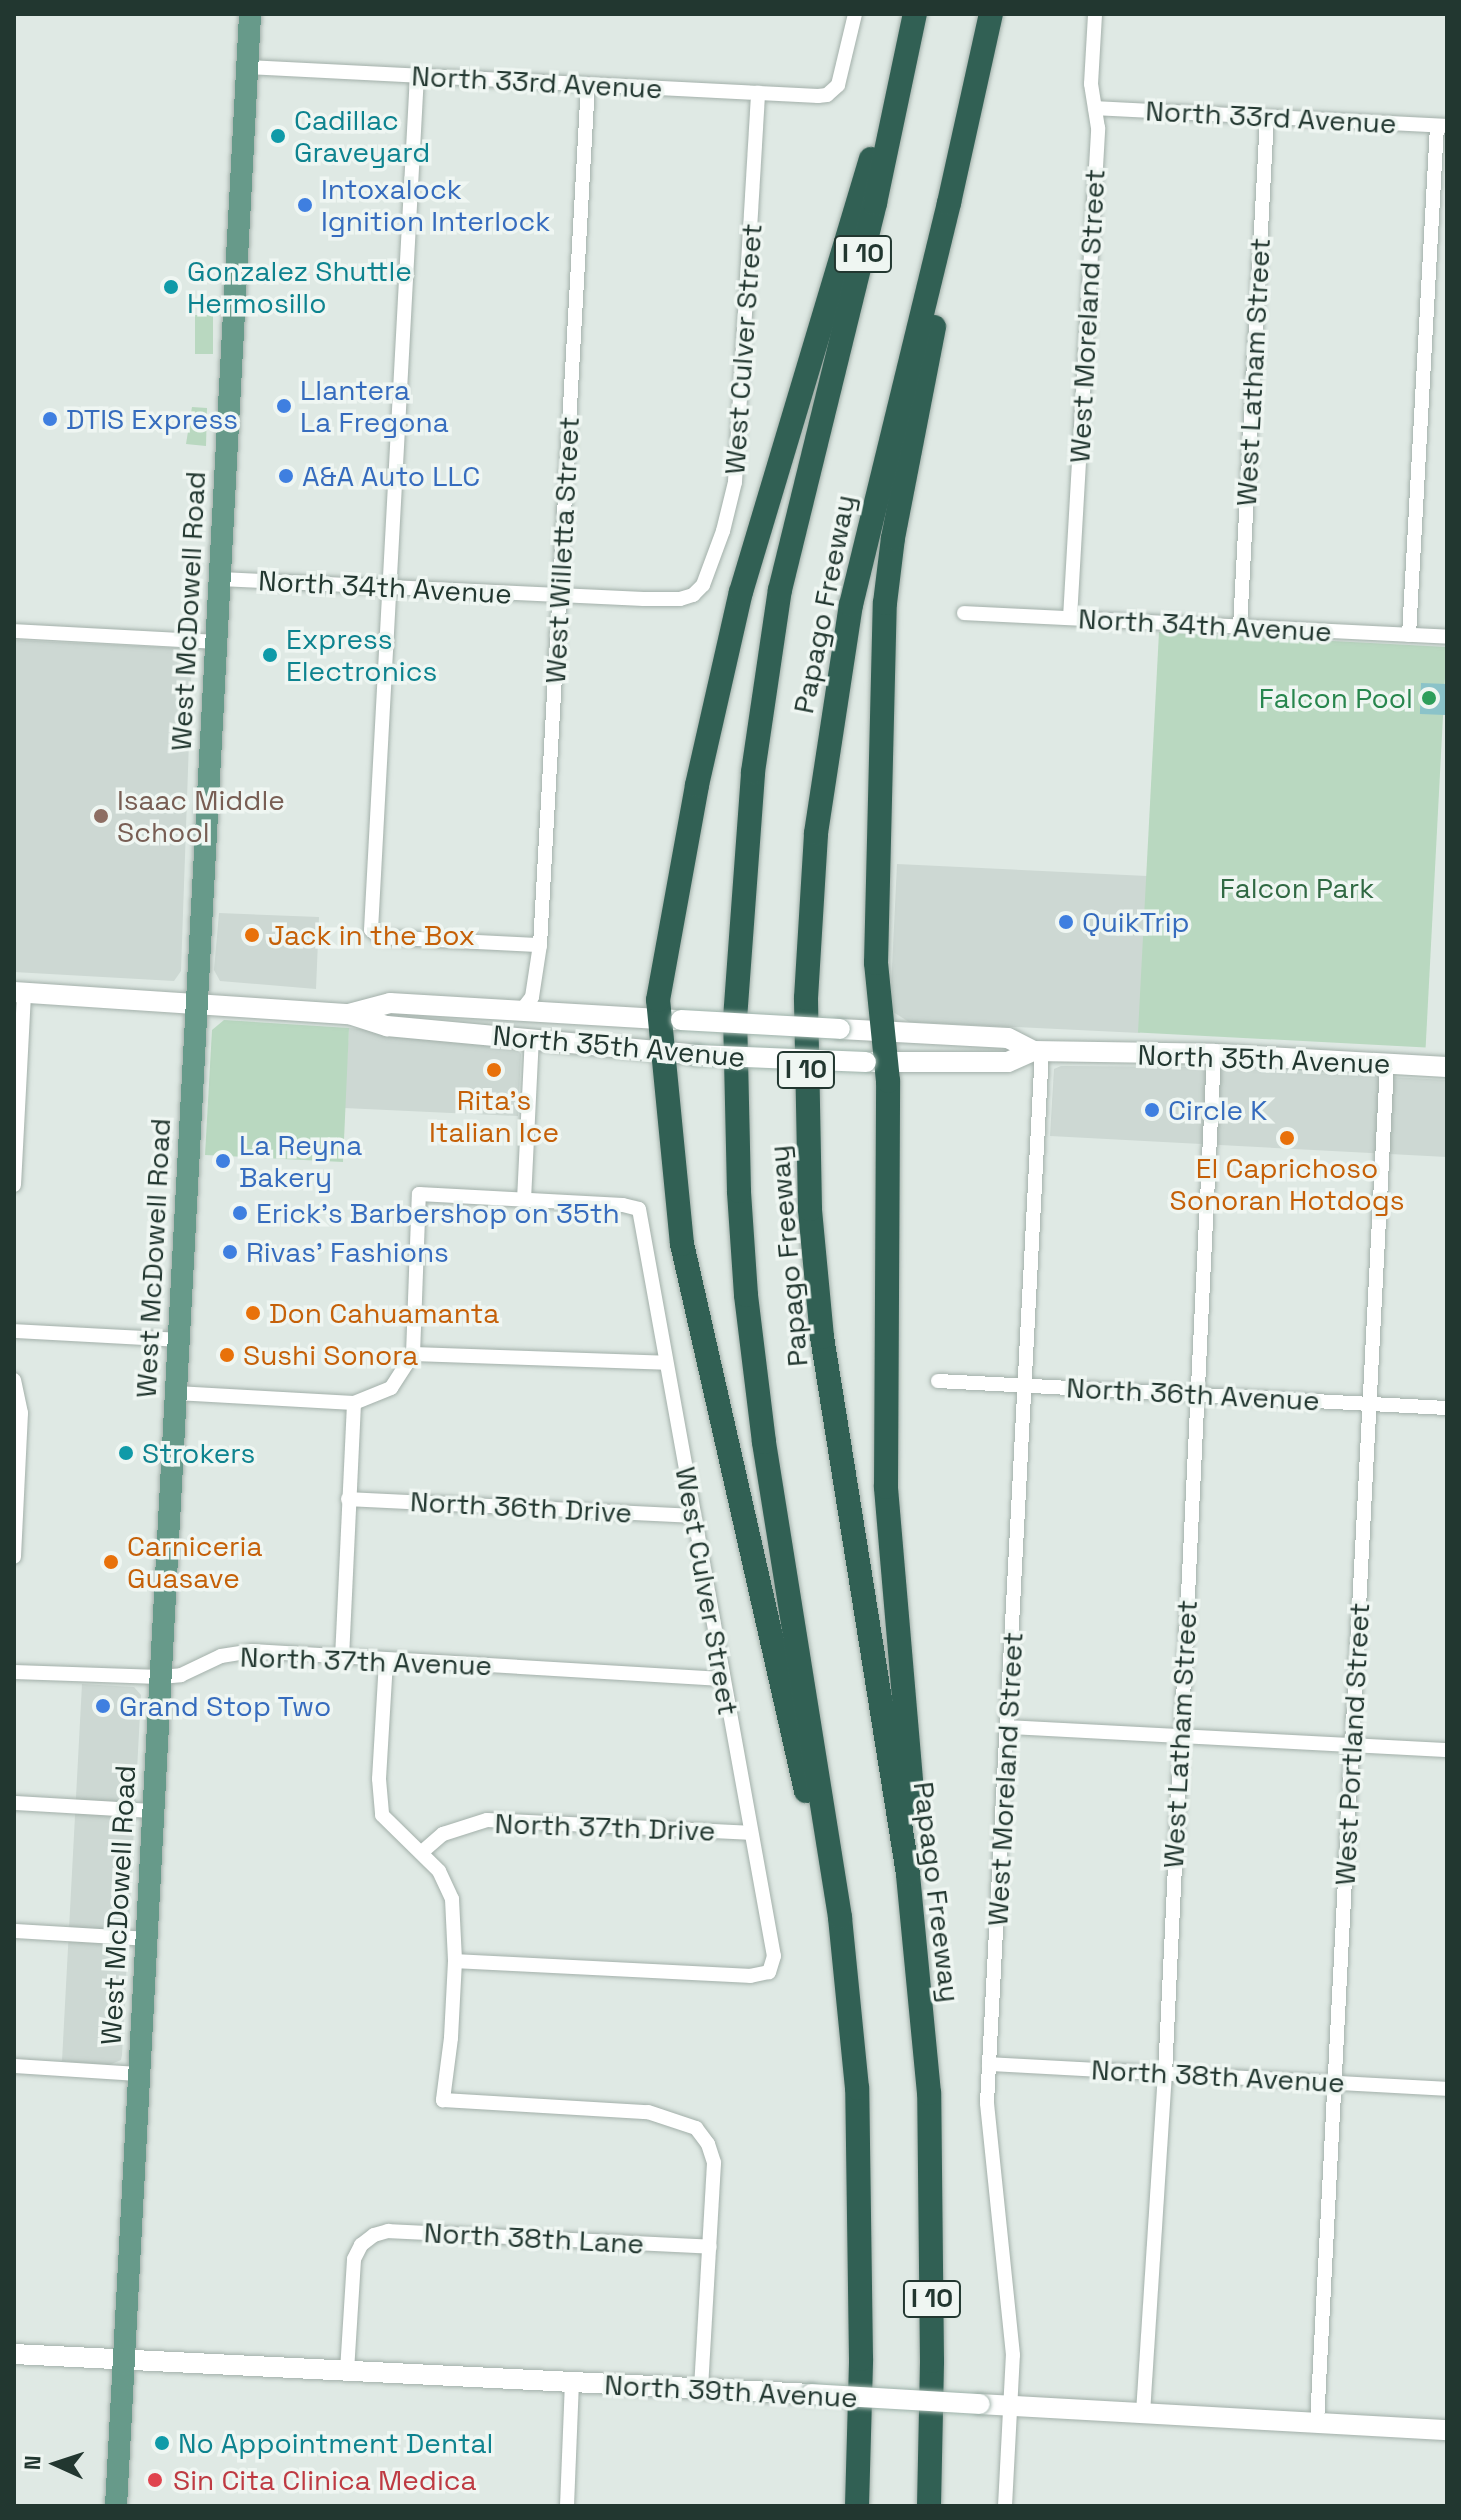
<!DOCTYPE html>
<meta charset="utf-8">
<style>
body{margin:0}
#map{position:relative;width:1461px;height:2520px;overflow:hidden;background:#dfe9e4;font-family:"Space Grotesk",sans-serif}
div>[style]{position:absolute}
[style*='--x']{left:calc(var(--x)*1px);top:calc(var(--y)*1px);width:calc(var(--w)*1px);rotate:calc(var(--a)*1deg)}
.built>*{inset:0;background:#cdd8d3}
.green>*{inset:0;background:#b9d8c0;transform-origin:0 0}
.water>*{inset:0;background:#8bc3c9;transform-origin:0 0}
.roads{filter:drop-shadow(0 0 2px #a3b0aa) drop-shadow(0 0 2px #a3b0aa)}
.street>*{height:14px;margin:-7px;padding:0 7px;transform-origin:7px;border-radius:7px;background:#fff}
.secondary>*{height:20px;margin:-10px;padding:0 10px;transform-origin:10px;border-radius:10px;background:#fff}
.primary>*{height:22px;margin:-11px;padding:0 11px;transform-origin:11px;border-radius:11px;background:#679a8a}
.highway>*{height:24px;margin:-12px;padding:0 12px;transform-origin:12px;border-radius:12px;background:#316054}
.bridges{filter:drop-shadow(0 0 2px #9fb3ab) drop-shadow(0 0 2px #9fb3ab)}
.secondary-bridge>*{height:20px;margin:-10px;padding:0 10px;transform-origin:10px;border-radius:10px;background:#fff}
.dots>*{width:22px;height:22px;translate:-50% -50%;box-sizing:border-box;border:4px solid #eff6f2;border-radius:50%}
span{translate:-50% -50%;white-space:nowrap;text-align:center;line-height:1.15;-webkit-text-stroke:7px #eff6f2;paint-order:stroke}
.shield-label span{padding:2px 6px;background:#eff6f2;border:2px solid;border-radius:6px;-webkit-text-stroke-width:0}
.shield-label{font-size:26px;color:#223730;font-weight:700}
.street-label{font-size:28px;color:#223730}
.culture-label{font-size:28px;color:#0d838f}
.left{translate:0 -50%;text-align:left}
.shop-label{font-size:28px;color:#366cbe}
.leisure-label{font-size:28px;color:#27864d}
.right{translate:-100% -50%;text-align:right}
.education-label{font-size:28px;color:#785e54}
.park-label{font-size:28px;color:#306943}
.food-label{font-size:28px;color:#c56008}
.health-label{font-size:28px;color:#be3a42}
.frame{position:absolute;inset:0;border:16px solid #223730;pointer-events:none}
.north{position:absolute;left:16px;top:2424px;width:80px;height:80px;-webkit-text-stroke:6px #eff6f2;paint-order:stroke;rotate:273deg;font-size:22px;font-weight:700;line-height:32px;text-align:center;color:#223730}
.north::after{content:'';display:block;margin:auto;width:28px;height:36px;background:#223730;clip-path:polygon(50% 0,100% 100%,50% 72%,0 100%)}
</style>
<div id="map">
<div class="built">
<div style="clip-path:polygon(14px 640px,178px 648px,192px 655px,181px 971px,174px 981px,14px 972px)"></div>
<div style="clip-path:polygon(897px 864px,1147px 876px,1140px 1033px,909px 1022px,890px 1010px)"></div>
<div style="clip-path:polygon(219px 913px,319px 917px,316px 989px,220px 981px,214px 970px)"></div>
<div style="clip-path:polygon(349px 1028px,513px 1044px,521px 1054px,518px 1116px,344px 1108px)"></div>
<div style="clip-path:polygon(1061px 1066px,1199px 1067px,1447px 1080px,1447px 1157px,1050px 1136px,1054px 1069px)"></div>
<div style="clip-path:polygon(82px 1684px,134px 1687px,141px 1695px,122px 2055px,121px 2060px,109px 2065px,62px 2061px)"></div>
</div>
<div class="green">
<div style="left:195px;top:315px;width:18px;height:39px"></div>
<div style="clip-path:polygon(192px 407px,207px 408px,206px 446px,186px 444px)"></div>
<div style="left:1159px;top:632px;width:288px;height:401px;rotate:3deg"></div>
<div style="clip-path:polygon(224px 1020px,349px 1028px,343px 1162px,205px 1155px,212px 1030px)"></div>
</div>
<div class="water">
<div style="left:1421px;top:683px;width:26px;height:31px;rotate:2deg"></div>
</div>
<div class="roads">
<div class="street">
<div style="--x:247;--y:67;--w:572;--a:2.91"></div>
<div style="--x:818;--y:96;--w:9;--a:-6"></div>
<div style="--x:827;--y:95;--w:15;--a:-42"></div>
<div style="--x:838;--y:85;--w:73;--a:-76.5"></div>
<div style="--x:417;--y:75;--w:856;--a:93.08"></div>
<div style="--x:371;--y:930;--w:11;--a:38"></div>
<div style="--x:380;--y:937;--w:160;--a:2.9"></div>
<div style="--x:1095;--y:108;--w:352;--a:2.9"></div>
<div style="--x:220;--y:579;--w:424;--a:2.7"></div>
<div style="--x:644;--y:599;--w:36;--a:0"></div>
<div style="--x:680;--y:599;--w:14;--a:-17"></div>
<div style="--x:693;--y:595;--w:14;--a:-45"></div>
<div style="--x:703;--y:585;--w:58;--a:-69.7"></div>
<div style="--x:723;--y:531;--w:50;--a:-76.2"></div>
<div style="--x:735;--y:482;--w:390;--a:-86.6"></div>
<div style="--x:964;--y:613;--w:484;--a:2.8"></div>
<div style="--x:1070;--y:618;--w:491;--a:-86.7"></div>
<div style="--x:1098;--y:128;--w:45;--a:-99"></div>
<div style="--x:1091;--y:84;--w:70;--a:-86.7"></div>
<div style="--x:1240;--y:627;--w:511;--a:-86.97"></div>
<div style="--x:14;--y:631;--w:202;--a:3.1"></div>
<div style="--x:1409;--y:635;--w:510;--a:-86.85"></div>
<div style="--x:521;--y:1011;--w:18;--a:-52"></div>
<div style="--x:532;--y:997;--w:53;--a:-81.3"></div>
<div style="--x:540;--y:945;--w:861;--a:-86.81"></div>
<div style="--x:14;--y:1185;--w:193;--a:-87"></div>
<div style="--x:524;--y:1200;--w:161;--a:-87.2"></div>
<div style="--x:14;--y:1331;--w:165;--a:3.1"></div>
<div style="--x:413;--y:1354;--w:253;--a:2"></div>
<div style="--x:14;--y:1380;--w:34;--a:78"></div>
<div style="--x:21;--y:1413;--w:144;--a:92.8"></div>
<div style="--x:938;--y:1381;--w:510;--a:3.04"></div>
<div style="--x:176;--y:1393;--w:178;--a:3.2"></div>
<div style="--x:354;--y:1403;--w:40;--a:-22"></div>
<div style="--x:391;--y:1388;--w:40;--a:-57.1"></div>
<div style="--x:413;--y:1354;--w:160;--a:-87.9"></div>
<div style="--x:419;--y:1194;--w:204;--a:3.1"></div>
<div style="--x:623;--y:1205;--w:16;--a:14"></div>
<div style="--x:639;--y:1209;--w:759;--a:79.76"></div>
<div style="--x:774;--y:1956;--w:17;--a:107"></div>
<div style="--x:769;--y:1972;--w:19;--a:168"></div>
<div style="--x:750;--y:1976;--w:295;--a:-177.1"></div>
<div style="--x:348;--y:1499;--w:346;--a:2.8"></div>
<div style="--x:342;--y:1658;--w:255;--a:-87.3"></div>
<div style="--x:386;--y:1661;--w:118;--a:93.4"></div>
<div style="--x:379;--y:1779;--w:36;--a:85"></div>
<div style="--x:382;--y:1815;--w:80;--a:44.5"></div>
<div style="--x:439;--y:1871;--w:31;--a:65"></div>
<div style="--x:452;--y:1899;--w:62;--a:87.2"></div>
<div style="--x:455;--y:1961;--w:77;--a:93"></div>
<div style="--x:451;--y:2038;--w:63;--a:97.4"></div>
<div style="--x:443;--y:2100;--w:205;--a:3.4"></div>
<div style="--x:648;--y:2112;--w:51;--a:18.4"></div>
<div style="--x:696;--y:2128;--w:20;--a:53"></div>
<div style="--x:708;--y:2144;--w:20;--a:72"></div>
<div style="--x:714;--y:2163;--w:226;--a:93.3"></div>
<div style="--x:14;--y:1672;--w:146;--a:2"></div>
<div style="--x:160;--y:1677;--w:21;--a:-5"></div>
<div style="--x:181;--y:1675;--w:44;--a:-25.4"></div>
<div style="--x:221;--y:1656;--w:31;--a:-9"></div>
<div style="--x:252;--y:1651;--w:471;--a:3.4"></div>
<div style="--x:1008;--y:1727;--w:440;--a:3"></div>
<div style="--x:14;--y:1803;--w:140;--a:3.3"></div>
<div style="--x:422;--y:1852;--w:28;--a:-41"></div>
<div style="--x:443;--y:1834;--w:46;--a:-17.7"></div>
<div style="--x:487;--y:1820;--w:262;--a:2.8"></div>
<div style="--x:14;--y:1931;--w:133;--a:3.4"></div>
<div style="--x:989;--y:2064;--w:459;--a:3.1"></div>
<div style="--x:14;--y:2066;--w:125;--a:3.7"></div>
<div style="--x:347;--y:2371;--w:112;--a:-86.4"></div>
<div style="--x:354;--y:2259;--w:16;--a:-63"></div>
<div style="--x:361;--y:2245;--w:16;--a:-38"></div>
<div style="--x:374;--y:2235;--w:15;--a:-16"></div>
<div style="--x:388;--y:2231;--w:322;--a:2.8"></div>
<div style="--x:1143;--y:2413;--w:340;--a:-86.3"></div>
<div style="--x:1165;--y:2074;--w:1021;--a:-87.25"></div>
<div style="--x:1317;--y:2423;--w:1361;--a:-87.05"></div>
<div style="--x:567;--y:2506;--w:124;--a:-87.7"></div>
<div style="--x:1005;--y:2506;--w:151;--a:-87"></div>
<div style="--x:1013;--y:2355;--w:253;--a:-95.9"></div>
<div style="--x:987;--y:2103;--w:1053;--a:-87.01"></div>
</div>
<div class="secondary">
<div style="--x:14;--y:992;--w:336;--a:3.8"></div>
<div style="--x:349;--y:1014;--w:40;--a:18"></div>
<div style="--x:387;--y:1026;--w:311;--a:5.3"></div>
<div style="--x:349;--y:1014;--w:42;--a:-15"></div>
<div style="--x:390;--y:1003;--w:286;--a:3.4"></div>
<div style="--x:840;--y:1029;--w:168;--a:3.1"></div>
<div style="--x:1008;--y:1038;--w:28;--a:27"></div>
<div style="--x:1033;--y:1051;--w:181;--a:0.9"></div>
<div style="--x:1214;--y:1054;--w:233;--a:3.2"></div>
<div style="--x:872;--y:1062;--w:136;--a:0"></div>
<div style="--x:1008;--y:1062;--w:27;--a:-24"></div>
<div style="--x:14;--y:2354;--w:798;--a:2.87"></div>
<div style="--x:980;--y:2404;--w:468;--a:3.2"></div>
</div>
<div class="primary">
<div style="--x:116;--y:2506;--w:2496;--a:-86.92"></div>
</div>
<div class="highway">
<div style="--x:806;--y:1791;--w:561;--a:-102.77"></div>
<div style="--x:682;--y:1244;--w:245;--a:-95.6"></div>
<div style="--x:658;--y:1000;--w:219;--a:-79.7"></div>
<div style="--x:697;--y:785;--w:198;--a:-77.2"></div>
<div style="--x:741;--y:592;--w:452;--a:-73.3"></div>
<div style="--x:913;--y:1803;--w:317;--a:-94.9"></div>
<div style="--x:886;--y:1487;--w:406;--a:-89.7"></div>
<div style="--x:888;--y:1081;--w:119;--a:-95.8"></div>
<div style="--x:876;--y:963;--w:360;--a:-88.6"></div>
<div style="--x:885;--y:603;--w:65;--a:-83"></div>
<div style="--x:893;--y:538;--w:215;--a:-79"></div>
<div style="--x:857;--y:2506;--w:147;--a:-88.4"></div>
<div style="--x:861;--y:2359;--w:271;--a:-90.8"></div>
<div style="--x:857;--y:2088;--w:172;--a:-95.7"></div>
<div style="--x:840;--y:1917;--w:481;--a:-99.1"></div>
<div style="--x:764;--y:1442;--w:148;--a:-97"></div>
<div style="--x:746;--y:1295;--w:104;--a:-93.9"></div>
<div style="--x:739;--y:1191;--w:172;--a:-91.3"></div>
<div style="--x:735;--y:1019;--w:248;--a:-85.8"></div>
<div style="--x:753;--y:772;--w:184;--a:-81.6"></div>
<div style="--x:780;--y:590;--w:398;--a:-76.2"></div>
<div style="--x:875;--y:203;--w:193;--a:-78.1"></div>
<div style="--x:929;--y:2506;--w:145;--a:-88.8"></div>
<div style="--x:932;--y:2361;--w:268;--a:-90.6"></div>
<div style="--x:929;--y:2093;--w:220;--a:-95.5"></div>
<div style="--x:908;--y:1874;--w:544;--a:-99.1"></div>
<div style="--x:822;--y:1337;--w:129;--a:-95.4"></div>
<div style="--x:810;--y:1209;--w:211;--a:-91.1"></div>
<div style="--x:806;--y:998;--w:165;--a:-86.5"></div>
<div style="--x:816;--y:833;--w:231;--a:-81.3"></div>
<div style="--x:851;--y:605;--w:414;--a:-76.3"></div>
<div style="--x:949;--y:203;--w:194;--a:-77.5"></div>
</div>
</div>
<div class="bridges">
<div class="secondary-bridge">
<div style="--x:681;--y:1020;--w:159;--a:3.2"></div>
<div style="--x:697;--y:1055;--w:169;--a:2.4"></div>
<div style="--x:811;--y:2394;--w:169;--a:3.4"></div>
</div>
</div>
<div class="dots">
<div style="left:278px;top:136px;background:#0f9aa8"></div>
<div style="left:305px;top:205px;background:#3f7fe0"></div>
<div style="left:171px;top:287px;background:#0f9aa8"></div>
<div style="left:284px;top:406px;background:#3f7fe0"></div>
<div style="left:50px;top:419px;background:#3f7fe0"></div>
<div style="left:286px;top:476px;background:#3f7fe0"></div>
<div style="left:270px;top:655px;background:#0f9aa8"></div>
<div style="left:1429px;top:698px;background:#2e9e5b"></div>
<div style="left:101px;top:816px;background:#8d6e63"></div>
<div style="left:1066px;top:922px;background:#3f7fe0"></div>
<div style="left:252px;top:935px;background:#e8710a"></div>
<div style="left:494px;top:1070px;background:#e8710a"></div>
<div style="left:1152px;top:1110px;background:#3f7fe0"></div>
<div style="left:1287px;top:1138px;background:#e8710a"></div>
<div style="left:223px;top:1161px;background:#3f7fe0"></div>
<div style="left:240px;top:1213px;background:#3f7fe0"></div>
<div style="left:230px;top:1252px;background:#3f7fe0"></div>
<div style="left:253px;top:1313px;background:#e8710a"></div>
<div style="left:227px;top:1355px;background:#e8710a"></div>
<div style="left:126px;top:1453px;background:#0f9aa8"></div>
<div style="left:111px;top:1562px;background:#e8710a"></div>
<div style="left:103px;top:1706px;background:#3f7fe0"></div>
<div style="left:162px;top:2443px;background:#0f9aa8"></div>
<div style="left:155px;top:2480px;background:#e0444e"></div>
</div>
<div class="shield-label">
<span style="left:863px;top:254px">I 10</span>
<span style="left:806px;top:1070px">I 10</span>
<span style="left:932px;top:2299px">I 10</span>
</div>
<div class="street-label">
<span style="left:537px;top:82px;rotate:3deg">North 33rd Avenue</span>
<span style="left:1271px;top:117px;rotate:3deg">North 33rd Avenue</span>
<span style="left:1087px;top:316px;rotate:-87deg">West Moreland Street</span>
<span style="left:743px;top:349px;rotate:-86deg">West Culver Street</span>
<span style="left:1253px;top:372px;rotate:-87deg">West Latham Street</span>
<span style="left:562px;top:550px;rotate:-87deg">West Willetta Street</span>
<span style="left:385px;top:587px;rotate:3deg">North 34th Avenue</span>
<span style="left:824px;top:604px;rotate:-79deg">Papago Freeway</span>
<span style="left:188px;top:611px;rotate:-87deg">West McDowell Road</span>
<span style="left:1205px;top:625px;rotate:3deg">North 34th Avenue</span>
<span style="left:619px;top:1046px;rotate:5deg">North 35th Avenue</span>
<span style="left:1264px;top:1059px;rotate:2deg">North 35th Avenue</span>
<span style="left:788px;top:1256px;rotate:-95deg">Papago Freeway</span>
<span style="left:153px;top:1258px;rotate:-87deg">West McDowell Road</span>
<span style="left:1193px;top:1394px;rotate:3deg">North 36th Avenue</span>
<span style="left:521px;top:1507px;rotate:3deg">North 36th Drive</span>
<span style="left:707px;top:1591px;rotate:80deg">West Culver Street</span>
<span style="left:366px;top:1661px;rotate:2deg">North 37th Avenue</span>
<span style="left:1180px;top:1734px;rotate:-87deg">West Latham Street</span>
<span style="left:1352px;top:1744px;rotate:-87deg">West Portland Street</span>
<span style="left:1005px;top:1779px;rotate:-87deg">West Moreland Street</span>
<span style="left:605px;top:1827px;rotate:2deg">North 37th Drive</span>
<span style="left:937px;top:1892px;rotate:83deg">Papago Freeway</span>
<span style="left:118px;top:1905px;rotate:-87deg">West McDowell Road</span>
<span style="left:1218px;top:2076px;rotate:3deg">North 38th Avenue</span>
<span style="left:534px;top:2238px;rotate:3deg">North 38th Lane</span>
<span style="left:731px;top:2391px;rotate:3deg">North 39th Avenue</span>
</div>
<div class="culture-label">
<span class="left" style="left:294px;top:136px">Cadillac<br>Graveyard</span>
<span class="left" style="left:187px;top:287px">Gonzalez Shuttle<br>Hermosillo</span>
<span class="left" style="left:286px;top:655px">Express<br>Electronics</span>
<span class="left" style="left:142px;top:1453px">Strokers</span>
<span class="left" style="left:178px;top:2443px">No Appointment Dental</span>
</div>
<div class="shop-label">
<span class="left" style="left:321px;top:205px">Intoxalock<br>Ignition Interlock</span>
<span class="left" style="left:300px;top:406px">Llantera<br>La Fregona</span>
<span class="left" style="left:66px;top:419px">DTIS Express</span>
<span class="left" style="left:302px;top:476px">A&amp;A Auto LLC</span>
<span class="left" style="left:1082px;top:922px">QuikTrip</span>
<span class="left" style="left:1168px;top:1110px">Circle K</span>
<span class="left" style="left:239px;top:1161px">La Reyna<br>Bakery</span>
<span class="left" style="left:256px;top:1213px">Erick's Barbershop on 35th</span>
<span class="left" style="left:246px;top:1252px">Rivas’ Fashions</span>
<span class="left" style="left:119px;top:1706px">Grand Stop Two</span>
</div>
<div class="leisure-label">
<span class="right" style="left:1413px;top:698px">Falcon Pool</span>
</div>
<div class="education-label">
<span class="left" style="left:117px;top:816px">Isaac Middle<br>School</span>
</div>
<div class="park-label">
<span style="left:1297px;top:888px">Falcon Park</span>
</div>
<div class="food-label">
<span class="left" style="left:268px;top:935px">Jack in the Box</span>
<span style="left:494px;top:1116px">Rita's<br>Italian Ice</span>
<span style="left:1287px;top:1184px">El Caprichoso<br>Sonoran Hotdogs</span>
<span class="left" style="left:269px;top:1313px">Don Cahuamanta</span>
<span class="left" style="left:243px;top:1355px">Sushi Sonora</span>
<span class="left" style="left:127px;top:1562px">Carniceria<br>Guasave</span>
</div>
<div class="health-label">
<span class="left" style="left:173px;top:2480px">Sin Cita Clinica Medica</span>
</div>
<div class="frame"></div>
<div class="north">N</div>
</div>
